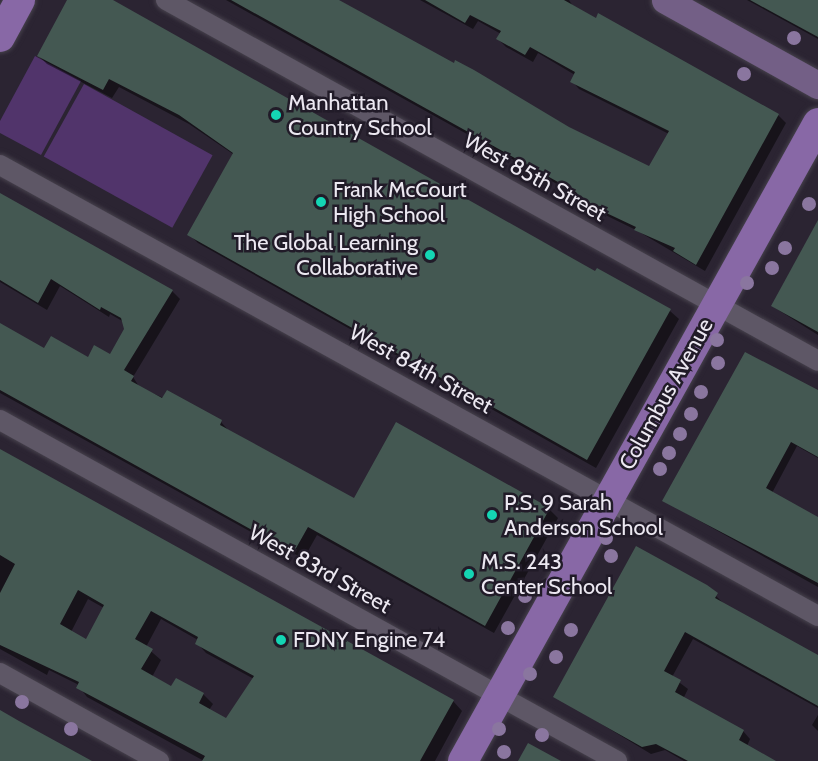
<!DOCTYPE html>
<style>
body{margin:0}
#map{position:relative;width:818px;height:761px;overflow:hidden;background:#2b2432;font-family:Cabin,sans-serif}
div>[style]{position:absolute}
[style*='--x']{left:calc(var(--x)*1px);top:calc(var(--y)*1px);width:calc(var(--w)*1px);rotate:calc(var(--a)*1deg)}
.green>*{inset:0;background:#51346b;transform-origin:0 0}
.shadow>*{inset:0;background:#0007}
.building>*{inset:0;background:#445852}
.roads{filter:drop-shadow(0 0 2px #47424d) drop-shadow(0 0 2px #47424d)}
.street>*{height:20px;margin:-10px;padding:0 10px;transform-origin:10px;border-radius:10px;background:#5e5766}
.secondary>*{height:27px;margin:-13.5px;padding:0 13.5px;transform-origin:13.5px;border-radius:13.5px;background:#735f86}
.primary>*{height:30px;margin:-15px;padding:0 15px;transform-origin:15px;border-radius:15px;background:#8868a6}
.trees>*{width:14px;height:14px;margin:-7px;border-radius:50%;background:#8a769f}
.dots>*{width:16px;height:16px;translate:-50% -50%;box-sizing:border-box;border:3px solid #211b28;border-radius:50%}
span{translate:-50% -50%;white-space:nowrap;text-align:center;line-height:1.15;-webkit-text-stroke:5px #211b28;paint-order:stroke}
.poi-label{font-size:22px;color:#ece8f1}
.left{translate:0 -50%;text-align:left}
.right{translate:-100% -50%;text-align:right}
.street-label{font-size:22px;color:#ece8f1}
</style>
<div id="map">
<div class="green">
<div style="clip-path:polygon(35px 56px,81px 81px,41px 155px,0 133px,0 121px)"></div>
<div style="left:84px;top:84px;width:147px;height:83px;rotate:29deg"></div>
</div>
<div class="shadow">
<div style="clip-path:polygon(69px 0,110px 0,596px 273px,670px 311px,679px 319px,596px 468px,198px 243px,189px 234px,233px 154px,189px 124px,119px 87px,112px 98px,47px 64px,38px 55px)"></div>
<div style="clip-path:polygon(226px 0,337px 0,568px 128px,650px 168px,669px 134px,579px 89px,572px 81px,575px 75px,538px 53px,533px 62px,506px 47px,498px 39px,501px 34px,478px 21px,473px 29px,420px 0,569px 0,574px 8px,778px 115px,786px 123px,705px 271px,636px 230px,593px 209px,582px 198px)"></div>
<div style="clip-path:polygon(747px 0,818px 0,818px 39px)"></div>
<div style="clip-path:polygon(0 195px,172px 291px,180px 299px,133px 377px,140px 388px,221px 422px,229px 431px,355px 500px,549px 509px,558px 518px,494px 633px,317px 535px,304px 558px,280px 548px,0 393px,0 325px,45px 350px,89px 359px,111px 356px,125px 329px,124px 322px,110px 314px,109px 317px,60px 286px,47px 310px,0 282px)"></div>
<div style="clip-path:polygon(818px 223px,818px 335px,772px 306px)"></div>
<div style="clip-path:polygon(818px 393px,818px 458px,797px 446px,772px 493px,818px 518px,818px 587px,664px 501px)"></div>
<div style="clip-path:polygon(evenodd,0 450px,453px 701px,462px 711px,435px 761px,204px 761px,87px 697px,77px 684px,49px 670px,47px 675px,0 649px,0 450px,88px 599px,104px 608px,86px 641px,71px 632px,88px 599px,0 450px,161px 619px,198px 640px,197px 643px,206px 653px,254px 679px,227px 720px,209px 710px,213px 704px,203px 694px,172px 688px,152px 677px,161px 660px,146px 647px,161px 619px)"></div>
<div style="clip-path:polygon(706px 586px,724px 604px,818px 656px,818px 708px,693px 639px,672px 677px,688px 689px,683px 699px,743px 731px,750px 739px,747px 746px,773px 761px,684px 761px,665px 750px,651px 754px,555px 696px)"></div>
<div style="clip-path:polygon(818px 715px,818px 731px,812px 725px)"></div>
</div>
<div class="building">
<div style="clip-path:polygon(67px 0,113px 0,595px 271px,597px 268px,671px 309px,587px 460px,187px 235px,233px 153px,179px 115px,109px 79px,103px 90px,37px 56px)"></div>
<div style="clip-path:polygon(231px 0,339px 0,454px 63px,455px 60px,474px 70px,569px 127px,649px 166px,669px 131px,570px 82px,575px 72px,530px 47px,525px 55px,496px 39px,501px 31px,470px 15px,465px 23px,425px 0,564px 0,596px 18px,598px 13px,779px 114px,696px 265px,673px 251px,675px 248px,634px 230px,636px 227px,583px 202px,576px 192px)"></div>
<div style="clip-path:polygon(750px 0,818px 0,818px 37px,783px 18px)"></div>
<div style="clip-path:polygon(0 193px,173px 290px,124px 370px,134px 376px,131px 381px,162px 398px,167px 390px,222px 420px,220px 425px,354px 498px,396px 422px,550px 508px,485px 626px,308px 527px,295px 550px,270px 540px,0 390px,0 323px,44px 348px,51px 336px,88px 357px,94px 345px,110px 354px,124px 329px,121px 318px,101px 307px,100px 310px,51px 279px,38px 303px,0 280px)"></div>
<div style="clip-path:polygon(818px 220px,818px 332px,771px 306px)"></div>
<div style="clip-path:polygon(745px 352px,818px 390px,818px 457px,791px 442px,766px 488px,818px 517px,818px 583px,662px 501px)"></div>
<div style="clip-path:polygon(evenodd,0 449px,454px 700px,420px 761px,202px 761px,205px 756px,76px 688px,79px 682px,0 645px,0 593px,15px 564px,0 555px,0 449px,78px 590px,104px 605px,86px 639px,60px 624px,78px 590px,0 449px,151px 611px,198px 637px,195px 644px,254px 676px,226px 718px,199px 703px,204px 693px,176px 678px,171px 686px,141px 669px,153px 649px,135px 639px,151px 611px)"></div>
<div style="clip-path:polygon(636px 546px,707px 585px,718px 593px,715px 598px,818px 655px,818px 706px,685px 632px,664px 671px,681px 680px,675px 692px,744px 730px,739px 740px,776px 761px,688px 761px,656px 744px,642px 747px,553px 697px)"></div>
<div style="clip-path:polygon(0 710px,19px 721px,92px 761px,0 761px)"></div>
<div style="clip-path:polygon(528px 743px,561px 761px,518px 761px)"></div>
</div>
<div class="roads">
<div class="street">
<div style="--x:166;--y:0;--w:745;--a:28.97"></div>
<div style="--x:0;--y:165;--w:934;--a:28.87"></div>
<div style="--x:0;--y:420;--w:705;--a:28.93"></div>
<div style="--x:0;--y:673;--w:182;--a:29"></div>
</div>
<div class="secondary">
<div style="--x:665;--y:0;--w:175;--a:29.1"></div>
</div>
<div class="primary">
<div style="--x:0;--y:37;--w:42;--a:-61.6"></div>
<div style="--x:463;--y:761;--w:730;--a:-60.91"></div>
</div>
</div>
<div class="trees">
<div style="left:794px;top:38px"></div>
<div style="left:744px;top:74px"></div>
<div style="left:809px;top:204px"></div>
<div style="left:785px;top:248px"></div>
<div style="left:772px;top:268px"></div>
<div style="left:747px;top:283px"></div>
<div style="left:717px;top:340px"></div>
<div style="left:718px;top:363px"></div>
<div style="left:701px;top:392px"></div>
<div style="left:691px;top:414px"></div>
<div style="left:680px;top:434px"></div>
<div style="left:669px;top:453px"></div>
<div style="left:660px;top:469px"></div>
<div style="left:606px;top:538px"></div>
<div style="left:611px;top:556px"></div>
<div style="left:525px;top:596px"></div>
<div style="left:508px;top:628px"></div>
<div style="left:571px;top:630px"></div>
<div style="left:556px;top:657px"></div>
<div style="left:530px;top:674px"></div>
<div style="left:22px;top:702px"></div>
<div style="left:71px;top:729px"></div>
<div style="left:499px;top:729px"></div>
<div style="left:542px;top:735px"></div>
<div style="left:504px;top:752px"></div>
</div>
<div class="dots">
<div style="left:276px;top:115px;background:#14d5b3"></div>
<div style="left:321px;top:202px;background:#14d5b3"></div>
<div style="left:430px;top:255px;background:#14d5b3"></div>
<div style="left:492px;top:515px;background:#14d5b3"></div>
<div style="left:469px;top:574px;background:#14d5b3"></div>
<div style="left:281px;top:640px;background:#14d5b3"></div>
</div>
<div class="poi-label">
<span class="left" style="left:288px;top:115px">Manhattan<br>Country School</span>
<span class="left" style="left:333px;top:202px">Frank McCourt<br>High School</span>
<span class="right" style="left:418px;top:255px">The Global Learning<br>Collaborative</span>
<span class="left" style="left:504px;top:515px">P.S. 9 Sarah<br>Anderson School</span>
<span class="left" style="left:481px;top:574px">M.S. 243<br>Center School</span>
<span class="left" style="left:293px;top:640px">FDNY Engine 74</span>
</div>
<div class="street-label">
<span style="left:535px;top:177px;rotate:29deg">West 85th Street</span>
<span style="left:421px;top:369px;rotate:29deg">West 84th Street</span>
<span style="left:666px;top:394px;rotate:-61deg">Columbus Avenue</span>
<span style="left:320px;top:569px;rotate:29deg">West 83rd Street</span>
</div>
</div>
